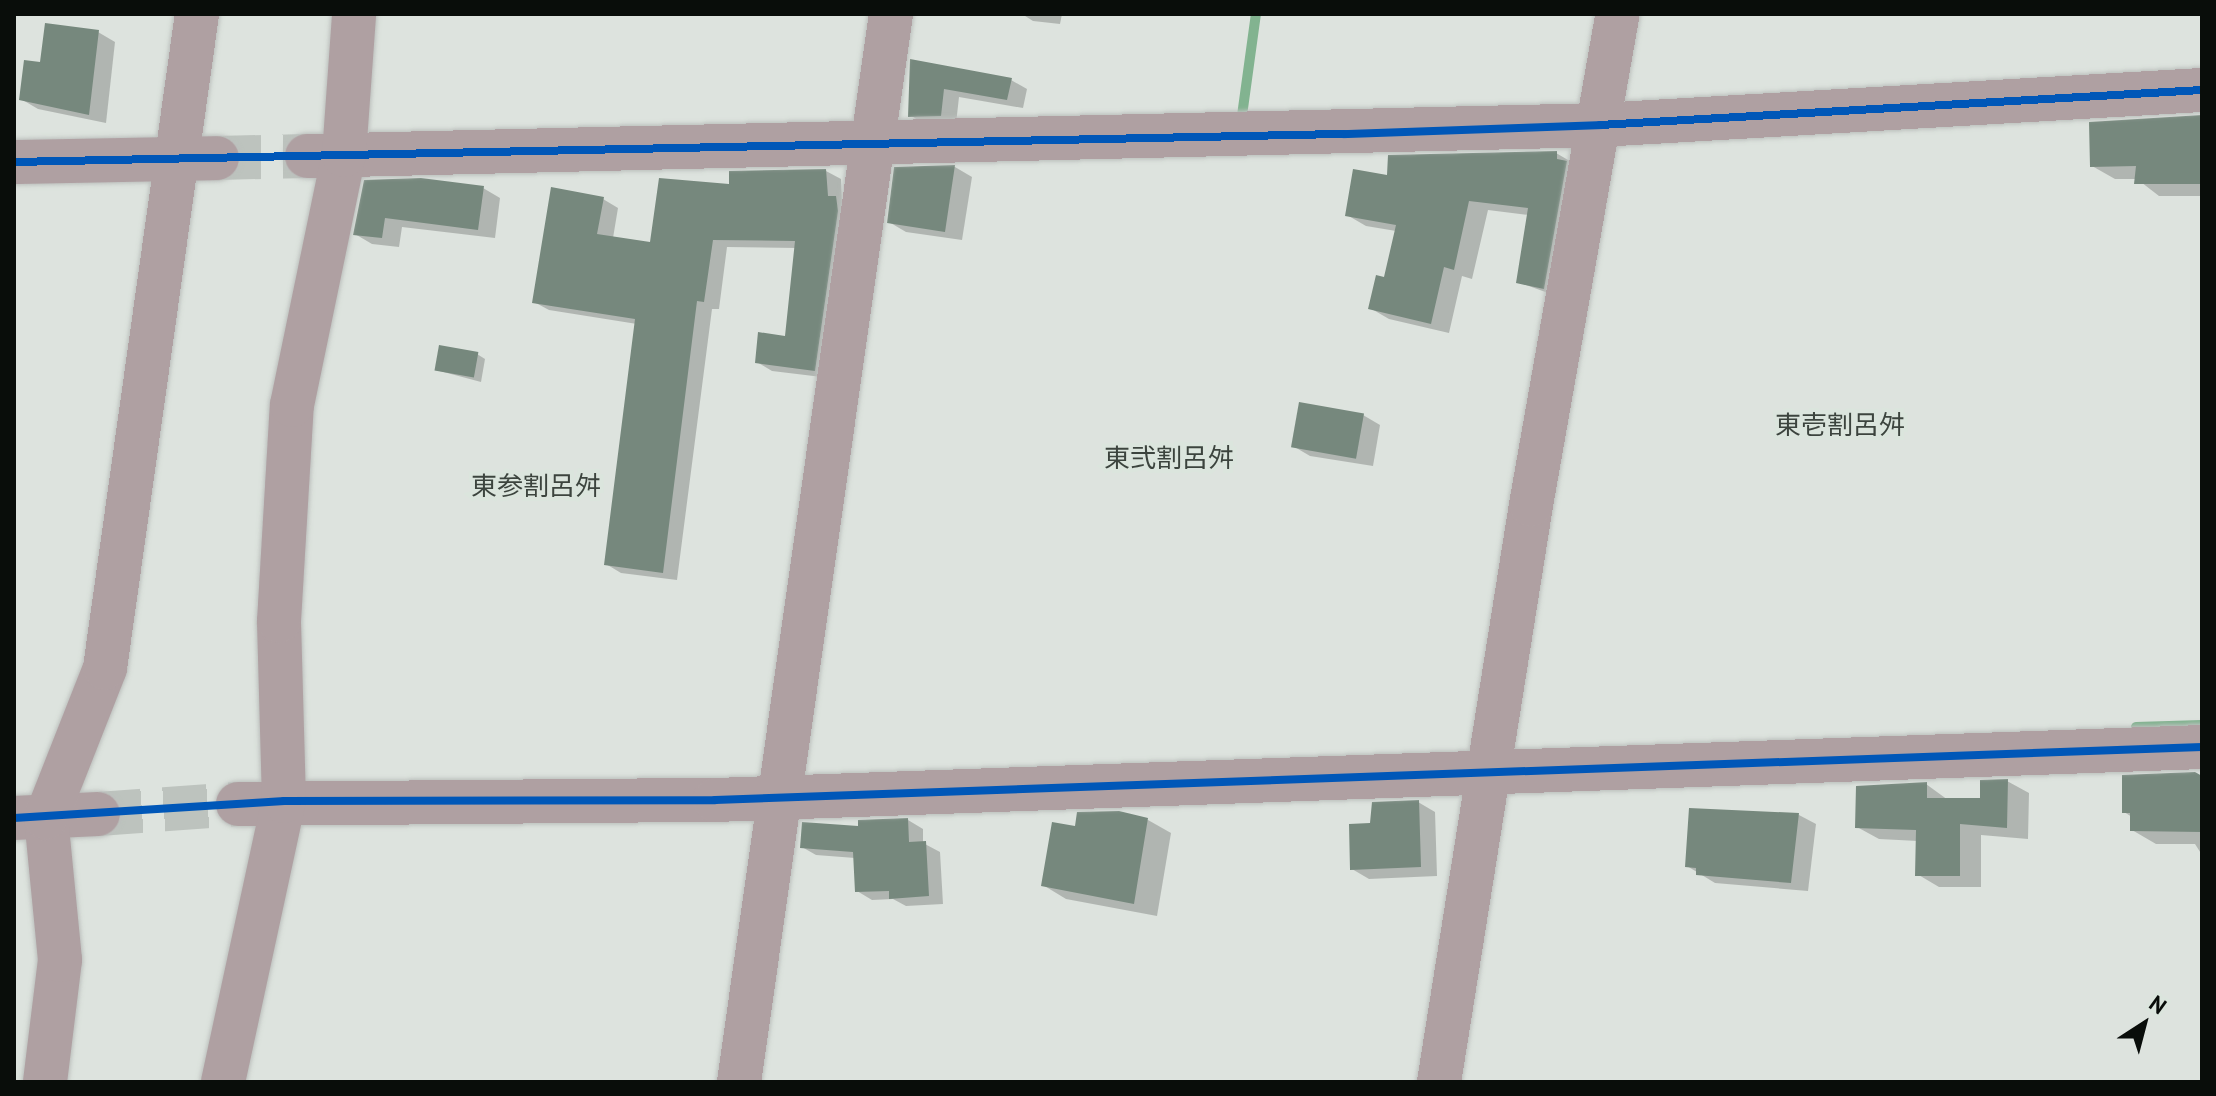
<!DOCTYPE html>
<meta charset="utf-8">
<style>
body{margin:0}
#map{position:relative;width:2216px;height:1096px;overflow:hidden;background:#dde3de;font-family:"PT Sans","Noto Sans JP",sans-serif}
div>[style]{position:absolute}
[style*='--x']{left:calc(var(--x)*1px);top:calc(var(--y)*1px);width:calc(var(--w)*1px);rotate:calc(var(--a)*1deg)}
.shadow>*{inset:0;background:#0003}
.stream>*{height:10px;margin:-5px;padding:0 5px;transform-origin:5px;border-radius:5px;background:#82b390}
.building>*{inset:0;background:#76887d;transform-origin:0 0}
.minor-tunnel>*{height:44px;margin-top:-22px;transform-origin:0;background:repeating-linear-gradient(90deg,#bdc3be 0 44px,transparent 0 66px)}
.roads{filter:drop-shadow(0 0 2px #bcc0bd) drop-shadow(0 0 2px #bcc0bd)}
.minor>*{height:44px;margin:-22px;padding:0 22px;transform-origin:22px;border-radius:22px;background:#afa0a2}
.cycleway>*{height:8px;margin:-4px;padding:0 4px;transform-origin:4px;border-radius:4px;background:#0057b8}
span{translate:-50% -50%;white-space:nowrap;text-align:center;line-height:1.15;-webkit-text-stroke:8px #dbe5dd;paint-order:stroke}
.neighbourhood-label{font-size:26px;color:#3c443e}
.frame{position:absolute;inset:0;border:16px solid #090d0a;pointer-events:none}
.north{position:absolute;left:2104px;top:984px;width:80px;height:80px;-webkit-text-stroke:6px #dbe5dd;paint-order:stroke;rotate:36deg;font-size:22px;font-weight:700;line-height:32px;text-align:center;color:#090d0a}
.north::after{content:'';display:block;margin:auto;width:28px;height:36px;background:#090d0a;clip-path:polygon(50% 0,100% 100%,50% 72%,0 100%)}
</style>
<div id="map">
<div class="shadow">
<div style="clip-path:polygon(1022px 14px,1062px 14px,1060px 24px,1033px 21px)"></div>
<div style="clip-path:polygon(98px 32px,115px 42px,106px 123px,38px 109px,21px 99px,42px 64px)"></div>
<div style="clip-path:polygon(912px 62px,1011px 80px,1027px 89px,1023px 108px,959px 97px,956px 124px,926px 125px,910px 115px)"></div>
<div style="clip-path:polygon(2202px 117px,2202px 196px,2159px 196px,2137px 179px,2115px 179px,2092px 166px)"></div>
<div style="clip-path:polygon(1556px 153px,1575px 164px,1562px 298px,1518px 282px,1529px 215px,1488px 210px,1472px 279px,1462px 276px,1449px 333px,1389px 319px,1370px 308px,1386px 280px,1396px 231px,1366px 226px,1347px 215px,1389px 177px)"></div>
<div style="clip-path:polygon(955px 167px,972px 177px,962px 240px,906px 232px,889px 222px,896px 169px)"></div>
<div style="clip-path:polygon(826px 171px,841px 179px,842px 202px,850px 207px,830px 378px,772px 371px,757px 362px,786px 338px,797px 248px,727px 247px,719px 309px,712px 309px,677px 580px,621px 573px,606px 564px,637px 324px,549px 310px,534px 302px,603px 199px,618px 208px,613px 238px,652px 244px,731px 186px)"></div>
<div style="clip-path:polygon(366px 182px,483px 188px,500px 198px,495px 238px,402px 227px,399px 247px,372px 244px,355px 234px)"></div>
<div style="clip-path:polygon(477px 354px,485px 359px,481px 382px,436px 370px)"></div>
<div style="clip-path:polygon(1363px 415px,1380px 425px,1373px 466px,1310px 456px,1293px 446px)"></div>
<div style="clip-path:polygon(2202px 778px,2202px 855px,2195px 844px,2156px 844px,2132px 830px,2132px 817px,2124px 812px)"></div>
<div style="clip-path:polygon(2007px 781px,2029px 793px,2028px 839px,1981px 835px,1981px 887px,1939px 887px,1917px 874px,1918px 841px,1879px 839px,1857px 827px,1926px 784px,1948px 800px,1982px 800px)"></div>
<div style="clip-path:polygon(1418px 802px,1435px 812px,1437px 876px,1369px 879px,1352px 869px,1372px 825px)"></div>
<div style="clip-path:polygon(1799px 815px,1816px 824px,1808px 891px,1715px 883px,1687px 866px)"></div>
<div style="clip-path:polygon(908px 820px,923px 829px,923px 843px,940px 852px,943px 904px,906px 906px,893px 899px,872px 900px,857px 891px,855px 858px,816px 855px,802px 847px,860px 828px)"></div>
<div style="clip-path:polygon(1148px 820px,1171px 833px,1157px 916px,1066px 899px,1043px 885px,1076px 828px)"></div>
</div>
<div class="stream">
<div style="--x:1241;--y:123;--w:110;--a:-82.2"></div>
<div style="--x:2136;--y:727;--w:66;--a:-1.7"></div>
</div>
<div class="building">
<div style="clip-path:polygon(45px 23px,99px 30px,89px 115px,19px 100px,24px 60px,40px 62px)"></div>
<div style="clip-path:polygon(910px 59px,1012px 78px,1007px 100px,944px 89px,941px 116px,908px 117px)"></div>
<div style="clip-path:polygon(2202px 115px,2202px 184px,2134px 184px,2136px 166px,2090px 167px,2089px 122px)"></div>
<div style="clip-path:polygon(1557px 151px,1557px 159px,1567px 161px,1544px 289px,1516px 283px,1528px 208px,1469px 201px,1454px 270px,1444px 267px,1431px 324px,1368px 309px,1376px 275px,1384px 277px,1396px 225px,1345px 216px,1353px 169px,1387px 175px,1388px 155px)"></div>
<div style="clip-path:polygon(955px 165px,945px 232px,887px 223px,894px 167px)"></div>
<div style="clip-path:polygon(826px 169px,828px 196px,836px 196px,838px 211px,815px 371px,755px 363px,758px 332px,785px 336px,795px 241px,713px 240px,704px 302px,697px 301px,663px 573px,604px 565px,635px 319px,532px 303px,551px 187px,604px 197px,597px 234px,650px 242px,659px 178px,729px 184px,729px 171px)"></div>
<div style="clip-path:polygon(421px 178px,484px 186px,478px 230px,385px 218px,382px 238px,353px 235px,364px 180px)"></div>
<div style="left:439px;top:345px;width:40px;height:26px;rotate:10deg"></div>
<div style="left:1299px;top:402px;width:66px;height:46px;rotate:10deg"></div>
<div style="clip-path:polygon(2195px 772px,2202px 776px,2202px 832px,2130px 831px,2130px 813px,2122px 813px,2122px 775px)"></div>
<div style="clip-path:polygon(2008px 779px,2007px 828px,1960px 824px,1960px 876px,1915px 876px,1916px 830px,1855px 828px,1856px 786px,1927px 782px,1927px 798px,1980px 798px,1980px 780px)"></div>
<div style="clip-path:polygon(1419px 800px,1421px 867px,1350px 870px,1349px 824px,1370px 823px,1372px 802px)"></div>
<div style="clip-path:polygon(1689px 808px,1799px 813px,1791px 883px,1696px 875px,1696px 868px,1685px 867px)"></div>
<div style="clip-path:polygon(1119px 811px,1148px 818px,1134px 904px,1041px 886px,1052px 822px,1075px 826px,1077px 812px)"></div>
<div style="clip-path:polygon(908px 818px,909px 842px,926px 841px,929px 896px,889px 899px,889px 891px,855px 892px,853px 852px,800px 848px,802px 822px,858px 826px,858px 820px)"></div>
</div>
<div class="minor-tunnel">
<div style="--x:217;--y:158;--w:90;--a:-1.3"></div>
<div style="--x:98;--y:814;--w:140;--a:-4.1"></div>
</div>
<div class="roads">
<div class="minor">
<div style="--x:307;--y:156;--w:1293;--a:-1.37"></div>
<div style="--x:1600;--y:125;--w:603;--a:-3.33"></div>
<div style="--x:14;--y:162;--w:203;--a:-1.1"></div>
<div style="--x:238;--y:804;--w:477;--a:-0.5"></div>
<div style="--x:715;--y:800;--w:1488;--a:-2.04"></div>
<div style="--x:14;--y:818;--w:84;--a:-2.7"></div>
<div style="--x:45;--y:1082;--w:123;--a:-83"></div>
<div style="--x:60;--y:960;--w:143;--a:-95.6"></div>
<div style="--x:46;--y:818;--w:161;--a:-68.5"></div>
<div style="--x:105;--y:668;--w:660;--a:-81.99"></div>
<div style="--x:223;--y:1082;--w:288;--a:-77.8"></div>
<div style="--x:284;--y:801;--w:180;--a:-91.6"></div>
<div style="--x:279;--y:621;--w:216;--a:-86.6"></div>
<div style="--x:292;--y:405;--w:255;--a:-78.3"></div>
<div style="--x:344;--y:155;--w:141;--a:-85.9"></div>
<div style="--x:739;--y:1082;--w:1079;--a:-81.9"></div>
<div style="--x:1439;--y:1082;--w:584;--a:-80.94"></div>
<div style="--x:1531;--y:505;--w:499;--a:-80"></div>
</div>
</div>
<div class="cycleway">
<div style="--x:14;--y:162;--w:1331;--a:-1.21"></div>
<div style="--x:1345;--y:134;--w:255;--a:-2"></div>
<div style="--x:1600;--y:125;--w:603;--a:-3.33"></div>
<div style="--x:14;--y:818;--w:271;--a:-3.6"></div>
<div style="--x:284;--y:801;--w:431;--a:-0.1"></div>
<div style="--x:715;--y:800;--w:1488;--a:-2.04"></div>
</div>
<div class="neighbourhood-label">
<span style="left:1840px;top:425px">東壱割呂舛</span>
<span style="left:1169px;top:458px">東弐割呂舛</span>
<span style="left:536px;top:486px">東参割呂舛</span>
</div>
<div class="frame"></div>
<div class="north">N</div>
</div>
